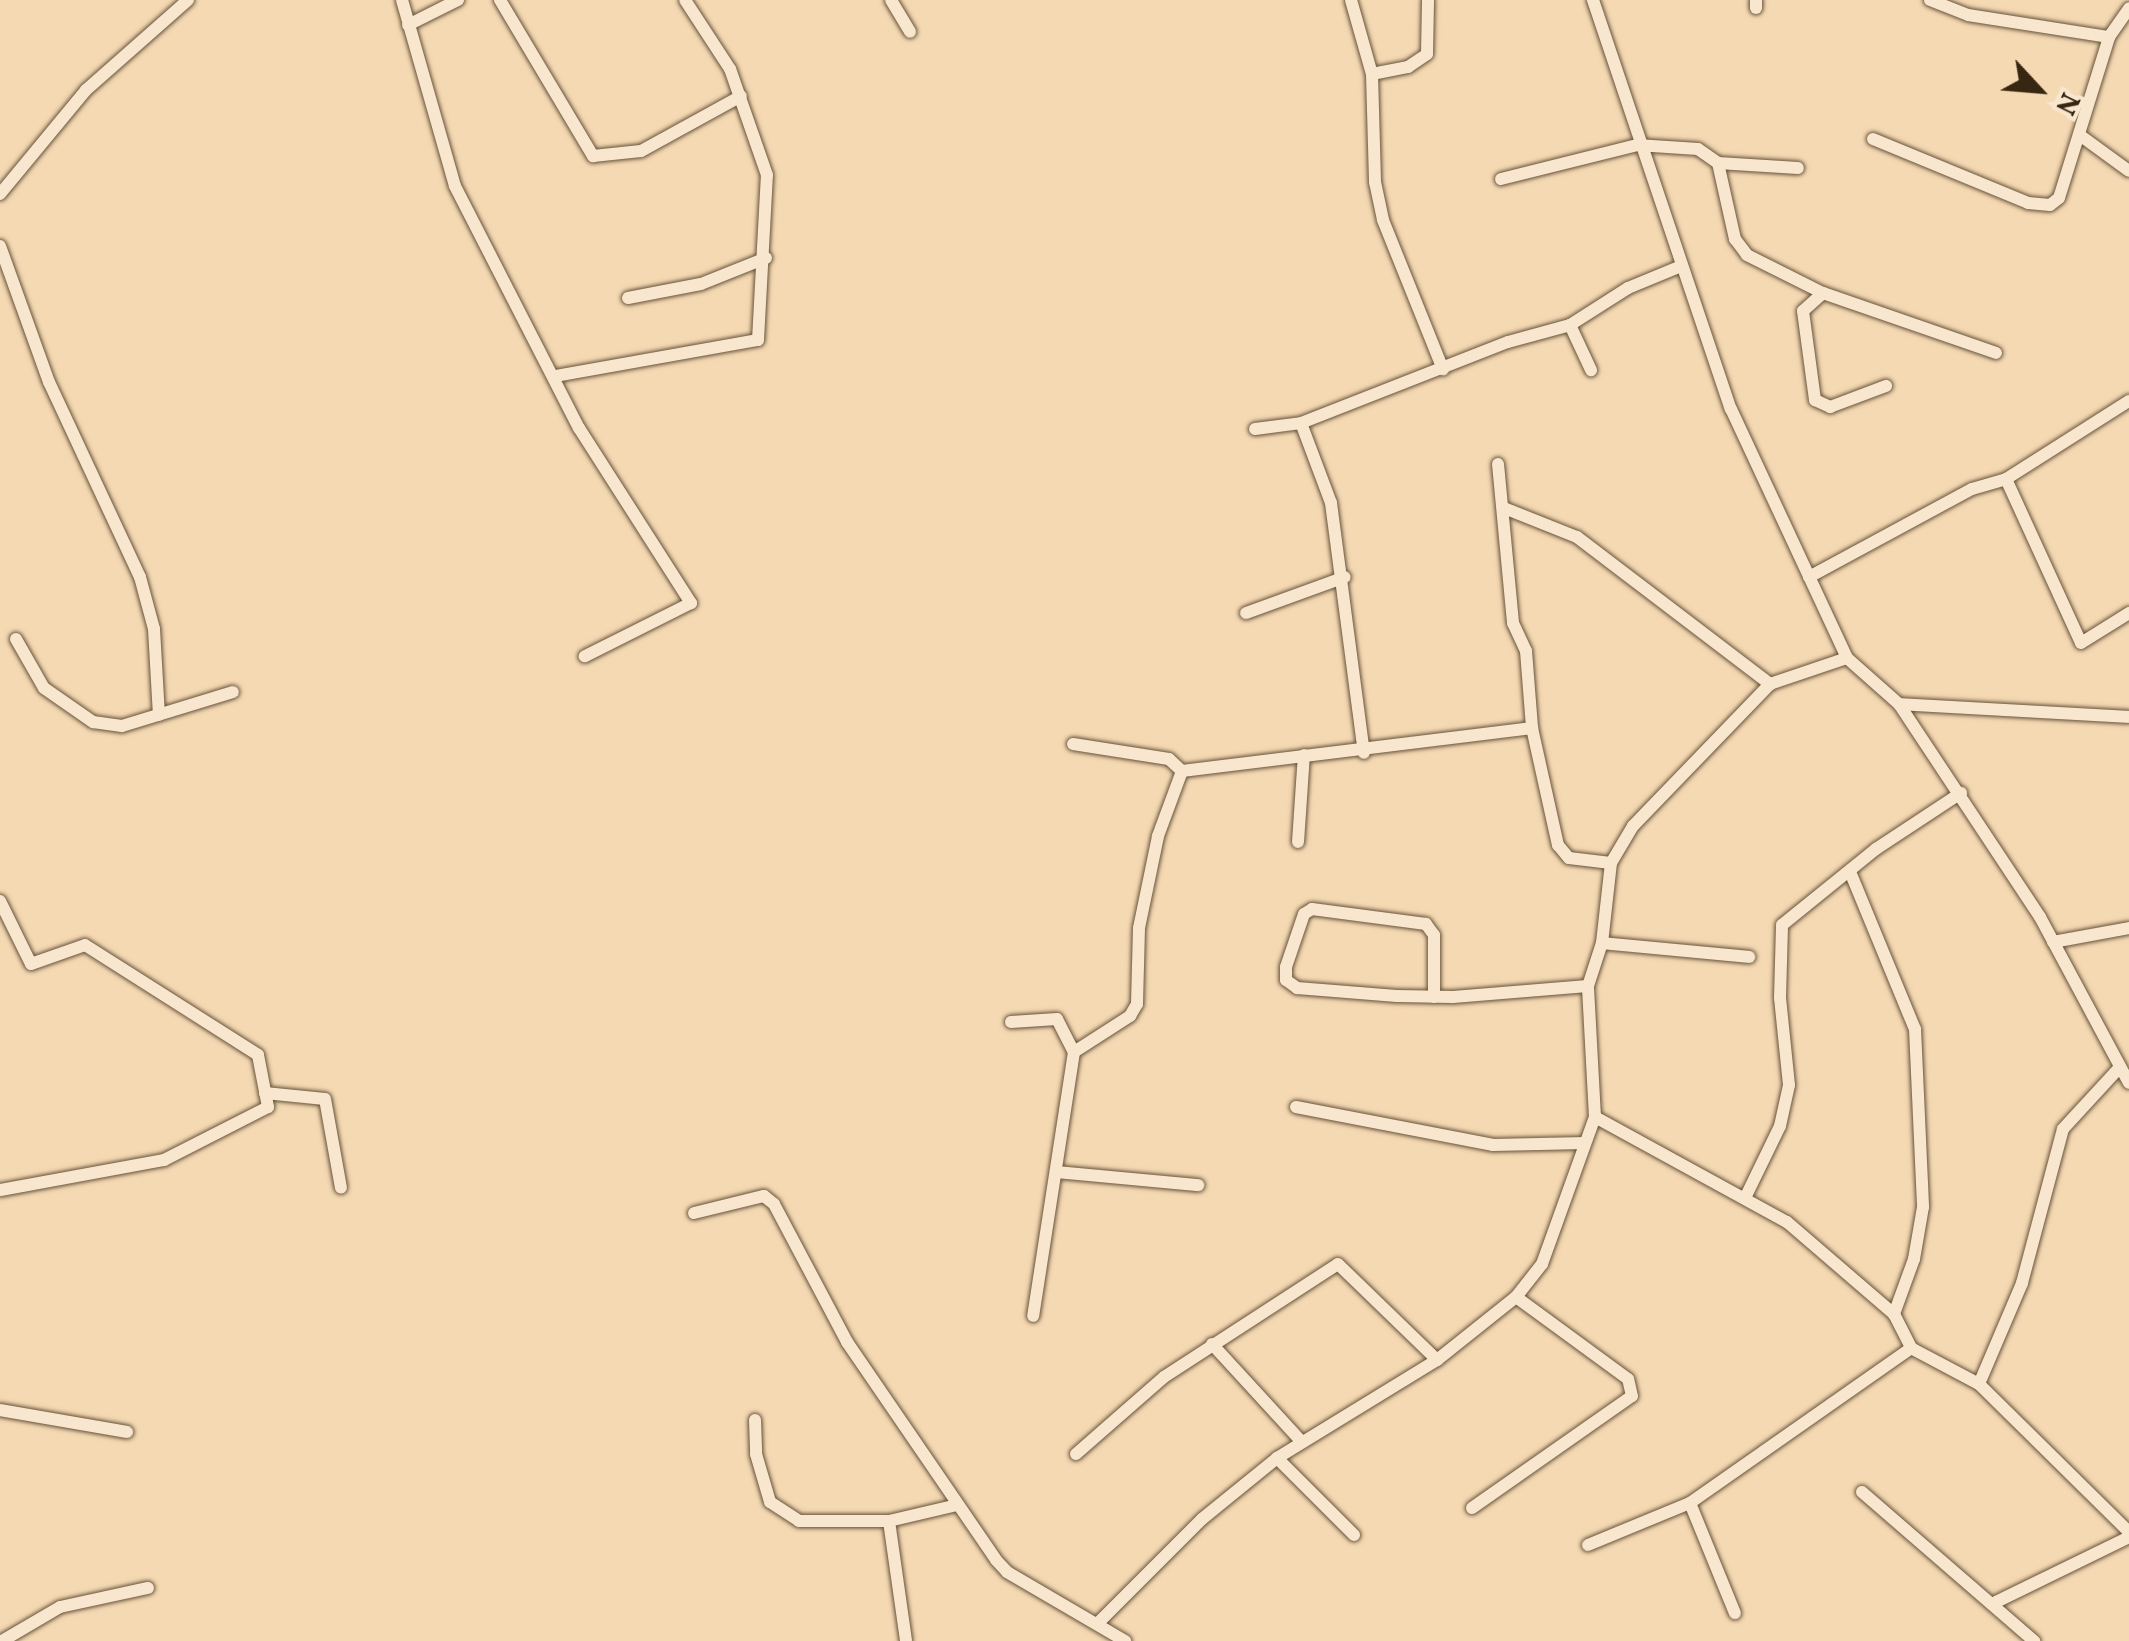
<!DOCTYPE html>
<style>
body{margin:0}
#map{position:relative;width:2129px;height:1641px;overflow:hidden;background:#f5d9b3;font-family:Vollkorn,serif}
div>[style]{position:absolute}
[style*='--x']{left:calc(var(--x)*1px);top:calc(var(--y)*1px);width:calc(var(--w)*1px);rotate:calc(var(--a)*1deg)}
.roads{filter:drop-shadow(0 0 2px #66533a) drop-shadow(0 0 2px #66533a)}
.minor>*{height:12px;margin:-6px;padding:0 6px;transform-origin:6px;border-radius:6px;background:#f8e6ce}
span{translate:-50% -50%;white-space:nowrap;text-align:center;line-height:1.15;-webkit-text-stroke:8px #f8e6ce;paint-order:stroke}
.north{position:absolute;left:1989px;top:40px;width:100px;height:100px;-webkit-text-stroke:8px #f8e6ce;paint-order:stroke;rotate:116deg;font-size:28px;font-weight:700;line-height:40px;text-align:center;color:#372611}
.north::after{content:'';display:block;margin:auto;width:35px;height:45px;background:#372611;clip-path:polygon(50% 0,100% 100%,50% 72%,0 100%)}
</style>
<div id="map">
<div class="roads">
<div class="minor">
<div style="--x:402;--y:0;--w:193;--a:74.1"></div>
<div style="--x:455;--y:186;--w:272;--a:62.9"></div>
<div style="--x:579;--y:428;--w:208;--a:57.4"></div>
<div style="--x:691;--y:603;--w:119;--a:153.4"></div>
<div style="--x:500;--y:0;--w:182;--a:59.2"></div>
<div style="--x:593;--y:156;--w:48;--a:-5.9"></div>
<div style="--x:641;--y:151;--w:114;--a:-28.8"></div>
<div style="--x:891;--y:0;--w:37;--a:59"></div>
<div style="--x:1351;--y:0;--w:77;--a:74.2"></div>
<div style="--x:1372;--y:74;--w:108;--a:88.4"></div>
<div style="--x:1375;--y:182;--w:39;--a:78"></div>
<div style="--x:1383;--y:220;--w:161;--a:68.1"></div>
<div style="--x:1593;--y:0;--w:432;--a:71.4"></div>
<div style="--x:1731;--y:409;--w:275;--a:65"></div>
<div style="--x:1847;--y:658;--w:69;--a:41.5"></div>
<div style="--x:1899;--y:704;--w:230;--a:3.2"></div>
<div style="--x:1756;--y:0;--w:8;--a:90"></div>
<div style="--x:1930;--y:0;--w:41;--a:21.5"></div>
<div style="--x:1968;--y:15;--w:143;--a:8.9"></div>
<div style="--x:408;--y:25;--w:56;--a:-26.6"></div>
<div style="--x:1372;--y:74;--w:37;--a:-11"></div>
<div style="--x:1408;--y:67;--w:23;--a:-34"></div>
<div style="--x:1427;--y:54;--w:54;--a:-88.9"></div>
<div style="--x:2081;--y:136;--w:59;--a:36.1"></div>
<div style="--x:1873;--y:139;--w:168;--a:22.4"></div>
<div style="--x:2028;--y:203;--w:22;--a:5"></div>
<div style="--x:2050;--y:205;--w:11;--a:-38"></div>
<div style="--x:2059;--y:198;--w:169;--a:-72.7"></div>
<div style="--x:2109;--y:37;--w:35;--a:-55"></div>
<div style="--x:1718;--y:163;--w:78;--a:77.4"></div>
<div style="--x:1735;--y:239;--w:20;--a:53"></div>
<div style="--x:1747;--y:255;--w:85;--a:26.6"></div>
<div style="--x:1823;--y:293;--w:183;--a:19.1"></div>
<div style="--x:1501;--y:179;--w:140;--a:-14"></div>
<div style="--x:1637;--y:145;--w:61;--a:3.8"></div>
<div style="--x:1698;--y:149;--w:24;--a:35"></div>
<div style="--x:1718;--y:163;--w:80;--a:3.6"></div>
<div style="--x:0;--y:194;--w:135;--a:-50.4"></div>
<div style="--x:86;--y:90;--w:136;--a:-41.4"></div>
<div style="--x:0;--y:246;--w:145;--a:70.2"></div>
<div style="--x:49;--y:382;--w:215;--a:65"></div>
<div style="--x:140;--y:577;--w:54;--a:74.9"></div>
<div style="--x:154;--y:629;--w:86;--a:86.7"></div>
<div style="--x:1823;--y:293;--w:27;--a:138"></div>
<div style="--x:1803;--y:311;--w:90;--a:82.3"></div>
<div style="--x:1815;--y:400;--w:17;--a:25"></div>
<div style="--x:1830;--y:407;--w:60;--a:-20.6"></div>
<div style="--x:628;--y:298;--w:74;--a:-10.9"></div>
<div style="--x:701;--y:284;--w:70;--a:-21.8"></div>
<div style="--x:1570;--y:325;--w:50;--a:65"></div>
<div style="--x:555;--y:376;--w:206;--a:-10.1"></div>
<div style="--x:758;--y:340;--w:165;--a:-86.9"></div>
<div style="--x:767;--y:175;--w:112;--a:-109.2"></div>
<div style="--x:730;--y:69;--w:82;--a:-123.1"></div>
<div style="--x:1301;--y:423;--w:85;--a:69.4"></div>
<div style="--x:1331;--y:503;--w:252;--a:82.5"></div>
<div style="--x:1255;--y:429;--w:46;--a:-7.4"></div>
<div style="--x:1301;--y:423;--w:222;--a:-21.4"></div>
<div style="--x:1508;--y:342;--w:64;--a:-15.3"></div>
<div style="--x:1570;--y:325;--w:69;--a:-32.5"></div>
<div style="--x:1628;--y:288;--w:55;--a:-22.4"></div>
<div style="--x:1498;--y:464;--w:160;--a:84.6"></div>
<div style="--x:1513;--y:623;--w:31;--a:65"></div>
<div style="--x:1526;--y:651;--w:77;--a:85.5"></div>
<div style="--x:1532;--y:728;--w:120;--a:77.5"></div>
<div style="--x:1558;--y:845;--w:17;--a:50"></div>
<div style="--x:1569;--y:858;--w:42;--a:6.8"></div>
<div style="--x:2006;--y:479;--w:180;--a:65.4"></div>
<div style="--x:2081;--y:643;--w:57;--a:-32"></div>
<div style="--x:1504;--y:508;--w:79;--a:21.7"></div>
<div style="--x:1577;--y:537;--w:243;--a:37.3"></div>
<div style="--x:1809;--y:577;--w:185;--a:-28.4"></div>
<div style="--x:1972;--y:489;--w:35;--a:-16"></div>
<div style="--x:2006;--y:479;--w:146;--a:-32.4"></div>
<div style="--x:1246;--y:613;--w:105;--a:-20"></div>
<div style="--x:16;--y:639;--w:56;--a:60.3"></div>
<div style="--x:44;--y:688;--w:60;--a:34.8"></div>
<div style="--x:93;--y:722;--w:29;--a:8"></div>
<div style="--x:122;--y:726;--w:116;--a:-17"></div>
<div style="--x:1899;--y:704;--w:255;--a:56.5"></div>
<div style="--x:2040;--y:917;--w:188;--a:61.8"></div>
<div style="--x:1073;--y:744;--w:97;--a:8.9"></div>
<div style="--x:1169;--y:759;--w:18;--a:43"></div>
<div style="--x:1182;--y:771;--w:353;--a:-7"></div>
<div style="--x:1298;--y:842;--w:87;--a:-86.1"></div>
<div style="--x:1851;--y:874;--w:168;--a:67.6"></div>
<div style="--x:1915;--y:1029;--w:178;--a:87.4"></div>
<div style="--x:1923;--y:1207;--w:53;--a:99.8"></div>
<div style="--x:1914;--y:1259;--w:59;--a:110"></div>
<div style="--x:0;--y:901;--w:70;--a:63.8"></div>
<div style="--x:31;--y:964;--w:57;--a:-19.4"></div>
<div style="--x:85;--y:945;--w:205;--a:32.4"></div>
<div style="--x:258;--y:1055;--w:53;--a:79.1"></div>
<div style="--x:268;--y:1107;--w:117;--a:153"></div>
<div style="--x:164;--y:1160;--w:167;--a:169.6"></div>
<div style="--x:2053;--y:942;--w:77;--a:-10.4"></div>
<div style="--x:1602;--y:943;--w:148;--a:5.4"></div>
<div style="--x:1434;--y:997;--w:62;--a:-90"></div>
<div style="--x:1434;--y:935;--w:14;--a:-126"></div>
<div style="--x:1426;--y:924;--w:115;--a:-172.5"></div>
<div style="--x:1312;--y:909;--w:9;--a:148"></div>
<div style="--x:1304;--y:914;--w:56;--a:108.8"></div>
<div style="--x:1286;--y:967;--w:13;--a:90"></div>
<div style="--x:1286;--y:980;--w:14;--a:36"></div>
<div style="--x:1297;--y:988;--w:100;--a:4.6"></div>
<div style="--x:1397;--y:996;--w:56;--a:1"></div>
<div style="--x:1453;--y:997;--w:135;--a:-4.7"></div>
<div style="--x:1011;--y:1022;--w:46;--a:-3.7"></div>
<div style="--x:1057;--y:1019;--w:37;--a:63"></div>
<div style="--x:1074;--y:1052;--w:267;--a:98.8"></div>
<div style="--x:1074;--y:1052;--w:67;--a:-32.7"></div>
<div style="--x:1130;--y:1016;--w:14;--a:-60"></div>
<div style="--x:1137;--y:1004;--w:76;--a:-88.5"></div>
<div style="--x:1139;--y:928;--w:94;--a:-78.3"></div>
<div style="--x:1158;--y:836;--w:69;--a:-69.7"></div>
<div style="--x:265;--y:1093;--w:60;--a:5.7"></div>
<div style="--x:325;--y:1099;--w:90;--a:79.8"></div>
<div style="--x:1296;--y:1107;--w:201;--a:10.9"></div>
<div style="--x:1493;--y:1145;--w:92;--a:-1.2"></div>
<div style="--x:1595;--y:1117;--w:219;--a:28.7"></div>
<div style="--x:1787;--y:1222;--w:141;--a:40.7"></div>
<div style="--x:1894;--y:1314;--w:38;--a:63"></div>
<div style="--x:1911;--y:1348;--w:77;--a:27.9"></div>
<div style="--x:1979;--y:1384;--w:211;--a:44.6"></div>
<div style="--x:1057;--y:1172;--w:142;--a:5.3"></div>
<div style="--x:1746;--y:1196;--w:78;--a:-64.1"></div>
<div style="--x:1780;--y:1126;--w:42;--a:-77.6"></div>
<div style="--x:1789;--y:1085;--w:87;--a:-95.9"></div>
<div style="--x:1780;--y:998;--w:73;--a:-88.4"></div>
<div style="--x:1782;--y:925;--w:121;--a:-39"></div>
<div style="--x:1876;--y:849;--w:102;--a:-33.4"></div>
<div style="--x:694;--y:1213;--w:72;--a:-13.7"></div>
<div style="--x:764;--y:1196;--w:13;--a:39"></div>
<div style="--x:774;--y:1204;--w:156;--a:62.1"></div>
<div style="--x:847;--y:1342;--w:264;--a:55.6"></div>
<div style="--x:996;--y:1560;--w:16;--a:47"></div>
<div style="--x:1007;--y:1572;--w:137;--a:30.3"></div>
<div style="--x:1212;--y:1344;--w:132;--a:47.5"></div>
<div style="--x:1979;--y:1384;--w:110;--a:-66.9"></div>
<div style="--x:2022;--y:1283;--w:159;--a:-75.1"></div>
<div style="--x:2063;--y:1129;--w:83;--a:-47.4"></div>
<div style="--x:0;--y:1410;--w:129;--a:9.8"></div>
<div style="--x:755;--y:1420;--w:34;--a:88"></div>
<div style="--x:756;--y:1454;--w:50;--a:73.7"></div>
<div style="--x:770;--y:1502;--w:35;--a:33"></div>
<div style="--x:799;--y:1521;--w:90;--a:0"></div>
<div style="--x:889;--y:1521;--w:70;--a:-13.2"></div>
<div style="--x:1076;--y:1454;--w:117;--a:-41.2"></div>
<div style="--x:1164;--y:1377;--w:207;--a:-33"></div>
<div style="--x:1338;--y:1264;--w:138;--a:44.1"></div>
<div style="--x:1277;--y:1458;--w:109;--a:45"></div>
<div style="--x:1862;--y:1492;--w:228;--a:40.9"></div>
<div style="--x:1690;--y:1503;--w:119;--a:67.8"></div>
<div style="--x:1472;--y:1508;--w:195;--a:-35"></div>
<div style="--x:1632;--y:1396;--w:17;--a:-103"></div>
<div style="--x:1628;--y:1379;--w:139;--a:-143.8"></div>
<div style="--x:889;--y:1521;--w:121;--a:81.9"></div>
<div style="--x:1588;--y:1545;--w:110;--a:-22.4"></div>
<div style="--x:1690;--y:1503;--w:270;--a:-35"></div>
<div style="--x:1996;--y:1602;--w:148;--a:-26"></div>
<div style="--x:1099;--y:1622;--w:146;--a:-45"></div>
<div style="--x:1202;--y:1519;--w:97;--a:-39.1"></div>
<div style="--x:1277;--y:1458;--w:188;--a:-31.5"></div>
<div style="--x:1437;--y:1360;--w:101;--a:-38.6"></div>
<div style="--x:1516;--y:1297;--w:42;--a:-51.8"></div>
<div style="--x:1542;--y:1264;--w:156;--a:-70.2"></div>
<div style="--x:1595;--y:1117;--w:131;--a:-93.1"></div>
<div style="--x:1588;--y:986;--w:45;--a:-72"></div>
<div style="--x:1602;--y:943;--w:81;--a:-83.6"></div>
<div style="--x:1611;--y:863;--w:43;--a:-59.3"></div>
<div style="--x:1633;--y:826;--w:197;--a:-46"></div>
<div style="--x:1770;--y:684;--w:81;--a:-18.7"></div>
<div style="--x:2;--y:1641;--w:67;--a:-30.4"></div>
<div style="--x:60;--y:1607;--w:90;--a:-12.2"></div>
</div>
</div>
<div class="north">N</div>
</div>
